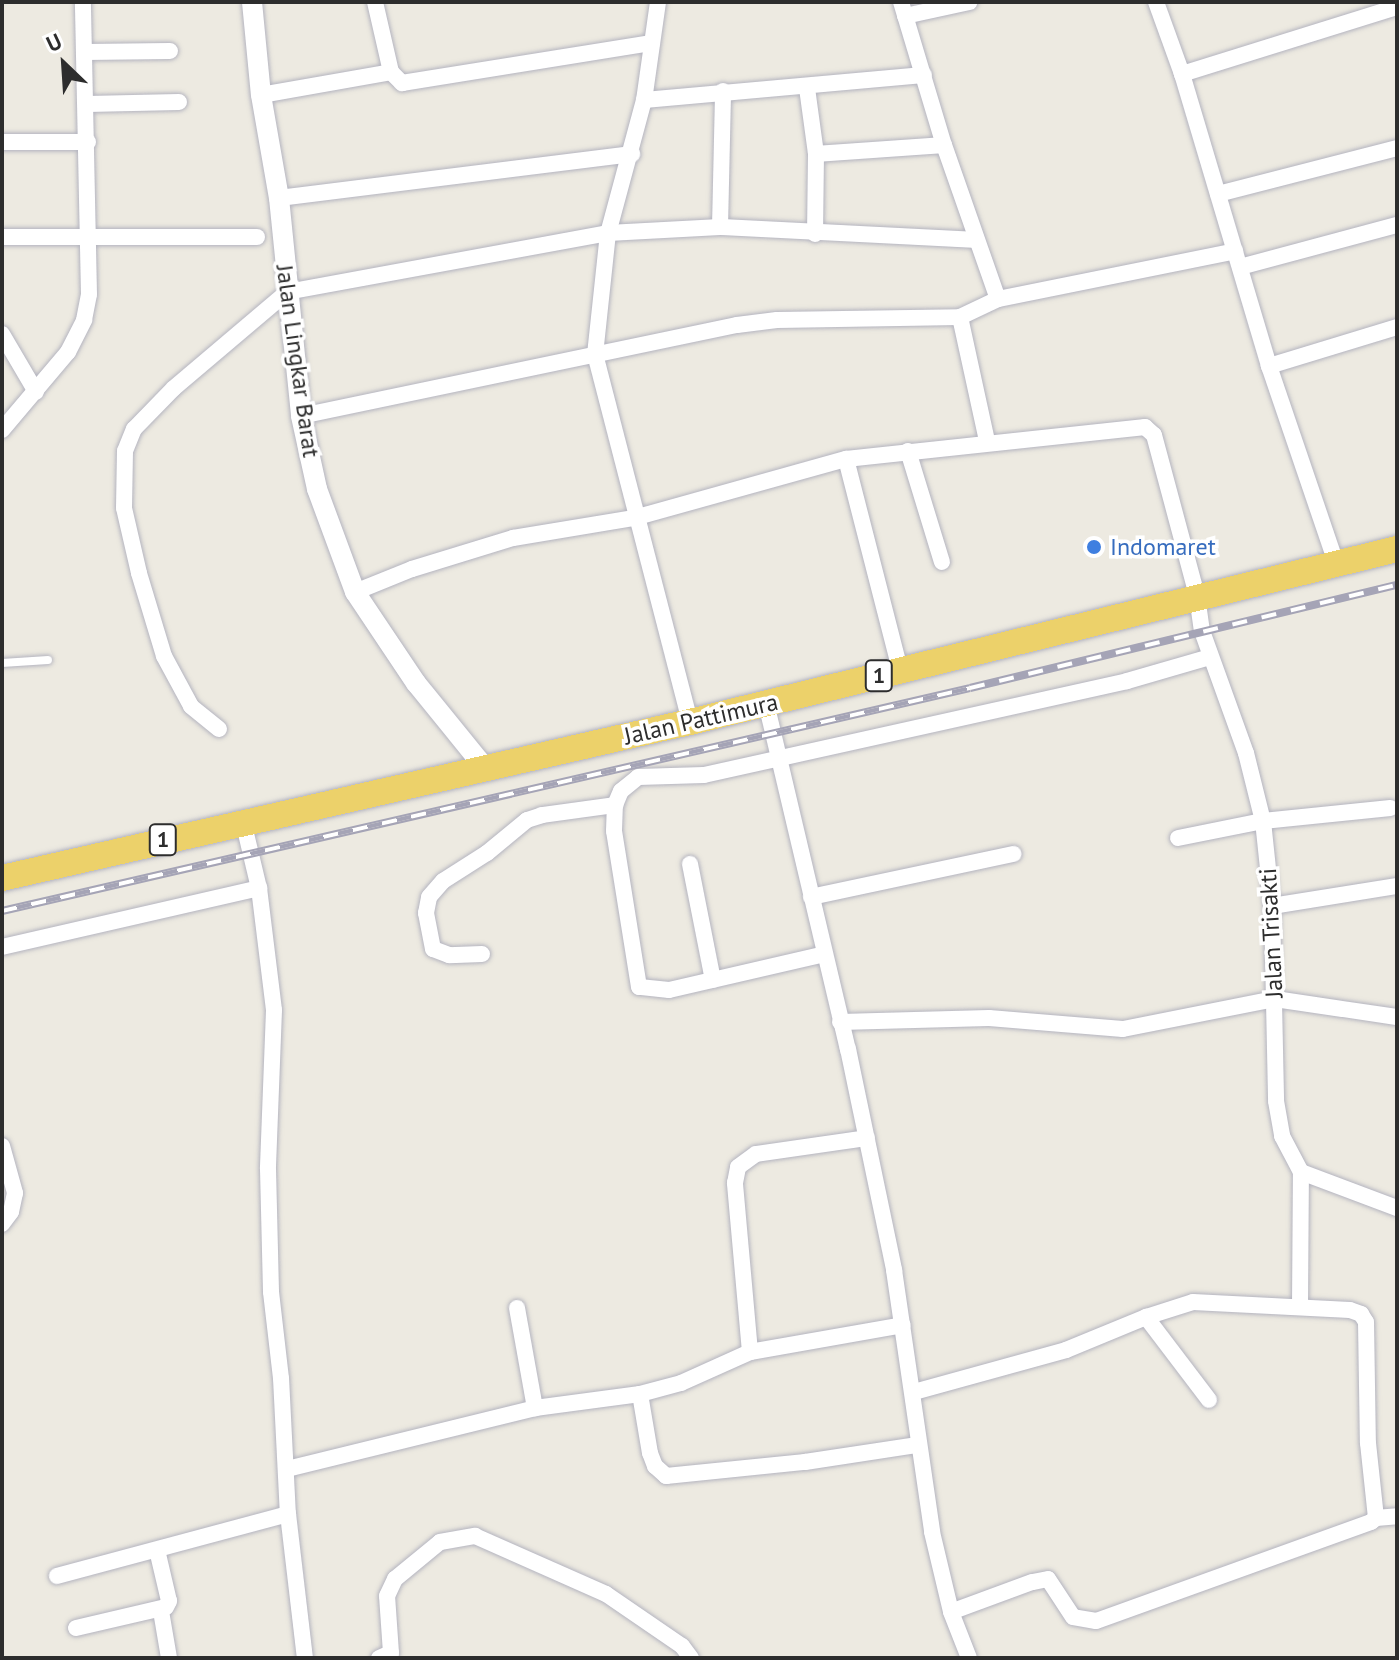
<!DOCTYPE html>
<style>
body{margin:0}
#map{position:relative;width:1399px;height:1660px;overflow:hidden;background:#edeae1;font-family:"PT Sans",sans-serif}
div>[style]{position:absolute}
[style*='--x']{left:calc(var(--x)*1px);top:calc(var(--y)*1px);width:calc(var(--w)*1px);rotate:calc(var(--a)*1deg)}
.roads{filter:drop-shadow(0 0 2px #b4b4bf) drop-shadow(0 0 2px #b4b4bf)}
.service>*{height:8px;margin:-4px;padding:0 4px;transform-origin:4px;border-radius:4px;background:#fff}
.minor>*{height:16px;margin:-8px;padding:0 8px;transform-origin:8px;border-radius:8px;background:#fff}
.tertiary>*{height:20px;margin:-10px;padding:0 10px;transform-origin:10px;border-radius:10px;background:#fff}
.trunk>*{height:26px;margin:-13px;padding:0 13px;transform-origin:13px;border-radius:13px;background:#ecd16a}
.rail>*{height:8px;margin-top:-4px;transform-origin:0;background:repeating-linear-gradient(90deg,#fff 0 15px,#a5a4b6 0 30px);box-sizing:border-box;border-block:2px solid #a5a4b6}
.dots>*{width:22px;height:22px;translate:-50% -50%;box-sizing:border-box;border:4px solid #fff;border-radius:50%}
span{translate:-50% -50%;white-space:nowrap;text-align:center;line-height:1.15;-webkit-text-stroke:7px #fff;paint-order:stroke}
.shield-label span{padding:2px 6px;background:#fff;border:2px solid;border-radius:6px;-webkit-text-stroke-width:0}
.shield-label{font-size:22px;color:#2d2d2d;font-weight:700}
.street-label{font-size:24px;color:#2d2d2d}
.shop-label{font-size:24px;color:#366cbe}
.left{translate:0 -50%;text-align:left}
.frame{position:absolute;inset:0;border:4px solid #2d2d2d;pointer-events:none}
.north{position:absolute;left:24px;top:24px;width:80px;height:80px;-webkit-text-stroke:6px #fff;paint-order:stroke;rotate:335deg;font-size:22px;font-weight:700;line-height:32px;text-align:center;color:#2d2d2d}
.north::after{content:'';display:block;margin:auto;width:28px;height:36px;background:#2d2d2d;clip-path:polygon(50% 0,100% 100%,50% 72%,0 100%)}
</style>
<div id="map">
<div class="roads">
<div class="service">
<div style="--x:2;--y:663;--w:46;--a:-3.7"></div>
</div>
<div class="minor">
<div style="--x:375;--y:2;--w:72;--a:77.1"></div>
<div style="--x:658;--y:2;--w:99;--a:98.1"></div>
<div style="--x:644;--y:100;--w:138;--a:105.1"></div>
<div style="--x:608;--y:233;--w:122;--a:96.1"></div>
<div style="--x:595;--y:354;--w:380;--a:75.5"></div>
<div style="--x:901;--y:2;--w:149;--a:73.3"></div>
<div style="--x:944;--y:145;--w:163;--a:70.7"></div>
<div style="--x:1156;--y:2;--w:77;--a:70.1"></div>
<div style="--x:1182;--y:74;--w:305;--a:73.4"></div>
<div style="--x:1269;--y:366;--w:208;--a:71.2"></div>
<div style="--x:905;--y:16;--w:66;--a:-12.2"></div>
<div style="--x:85;--y:52;--w:85;--a:-0.7"></div>
<div style="--x:1182;--y:74;--w:225;--a:-17.3"></div>
<div style="--x:807;--y:88;--w:67;--a:82.2"></div>
<div style="--x:816;--y:154;--w:80;--a:90.7"></div>
<div style="--x:261;--y:95;--w:132;--a:-10"></div>
<div style="--x:391;--y:72;--w:16;--a:45"></div>
<div style="--x:402;--y:83;--w:253;--a:-9.1"></div>
<div style="--x:644;--y:100;--w:281;--a:-5.1"></div>
<div style="--x:87;--y:104;--w:92;--a:-1.2"></div>
<div style="--x:2;--y:142;--w:86;--a:0"></div>
<div style="--x:816;--y:154;--w:128;--a:-4"></div>
<div style="--x:1218;--y:194;--w:185;--a:-14.4"></div>
<div style="--x:279;--y:198;--w:356;--a:-7.1"></div>
<div style="--x:720;--y:227;--w:136;--a:-88.7"></div>
<div style="--x:2;--y:237;--w:255;--a:0"></div>
<div style="--x:1240;--y:267;--w:163;--a:-15"></div>
<div style="--x:960;--y:317;--w:127;--a:77.7"></div>
<div style="--x:2;--y:334;--w:67;--a:59.6"></div>
<div style="--x:1269;--y:366;--w:134;--a:-16.9"></div>
<div style="--x:301;--y:416;--w:445;--a:-11.8"></div>
<div style="--x:737;--y:325;--w:40;--a:-7.1"></div>
<div style="--x:777;--y:320;--w:183;--a:-0.9"></div>
<div style="--x:960;--y:317;--w:42;--a:-25.3"></div>
<div style="--x:998;--y:299;--w:242;--a:-11.4"></div>
<div style="--x:2;--y:430;--w:102;--a:-49.8"></div>
<div style="--x:68;--y:352;--w:36;--a:-63"></div>
<div style="--x:84;--y:320;--w:26;--a:-79"></div>
<div style="--x:89;--y:294;--w:292;--a:-91.2"></div>
<div style="--x:908;--y:451;--w:116;--a:73"></div>
<div style="--x:846;--y:459;--w:218;--a:75.6"></div>
<div style="--x:355;--y:592;--w:61;--a:-22"></div>
<div style="--x:412;--y:569;--w:106;--a:-17.1"></div>
<div style="--x:513;--y:538;--w:123;--a:-9.4"></div>
<div style="--x:634;--y:518;--w:220;--a:-15.6"></div>
<div style="--x:846;--y:459;--w:301;--a:-6.1"></div>
<div style="--x:1145;--y:427;--w:12;--a:42"></div>
<div style="--x:1154;--y:435;--w:167;--a:75"></div>
<div style="--x:1197;--y:596;--w:35;--a:82"></div>
<div style="--x:1202;--y:631;--w:130;--a:70.2"></div>
<div style="--x:1246;--y:753;--w:70;--a:76"></div>
<div style="--x:1263;--y:821;--w:85;--a:84"></div>
<div style="--x:1272;--y:906;--w:195;--a:88.8"></div>
<div style="--x:1276;--y:1101;--w:36;--a:80"></div>
<div style="--x:1282;--y:1136;--w:41;--a:62.2"></div>
<div style="--x:1301;--y:1172;--w:103;--a:20.6"></div>
<div style="--x:766;--y:703;--w:356;--a:76.7"></div>
<div style="--x:848;--y:1049;--w:226;--a:78.2"></div>
<div style="--x:894;--y:1270;--w:265;--a:81.7"></div>
<div style="--x:932;--y:1532;--w:82;--a:76.6"></div>
<div style="--x:951;--y:1612;--w:49;--a:68.6"></div>
<div style="--x:219;--y:729;--w:36;--a:-141"></div>
<div style="--x:191;--y:706;--w:57;--a:-118.4"></div>
<div style="--x:164;--y:656;--w:87;--a:-106.8"></div>
<div style="--x:139;--y:573;--w:67;--a:-103"></div>
<div style="--x:124;--y:508;--w:57;--a:-89"></div>
<div style="--x:125;--y:451;--w:24;--a:-68"></div>
<div style="--x:134;--y:429;--w:57;--a:-45.7"></div>
<div style="--x:174;--y:388;--w:148;--a:-40.3"></div>
<div style="--x:287;--y:292;--w:326;--a:-10.4"></div>
<div style="--x:608;--y:233;--w:112;--a:-3.1"></div>
<div style="--x:720;--y:227;--w:255;--a:2.9"></div>
<div style="--x:243;--y:821;--w:69;--a:76.6"></div>
<div style="--x:259;--y:888;--w:123;--a:83"></div>
<div style="--x:274;--y:1010;--w:159;--a:92.2"></div>
<div style="--x:268;--y:1169;--w:123;--a:88.6"></div>
<div style="--x:271;--y:1292;--w:87;--a:83.4"></div>
<div style="--x:281;--y:1378;--w:136;--a:87.1"></div>
<div style="--x:288;--y:1514;--w:145;--a:83.3"></div>
<div style="--x:1178;--y:838;--w:87;--a:-11.3"></div>
<div style="--x:1263;--y:821;--w:128;--a:-5.8"></div>
<div style="--x:690;--y:864;--w:118;--a:78.8"></div>
<div style="--x:811;--y:897;--w:207;--a:-12"></div>
<div style="--x:1272;--y:906;--w:127;--a:-9.1"></div>
<div style="--x:2;--y:947;--w:264;--a:-12.9"></div>
<div style="--x:482;--y:954;--w:33;--a:178"></div>
<div style="--x:449;--y:955;--w:17;--a:-159"></div>
<div style="--x:433;--y:949;--w:37;--a:-101"></div>
<div style="--x:426;--y:913;--w:16;--a:-79"></div>
<div style="--x:429;--y:897;--w:21;--a:-49"></div>
<div style="--x:443;--y:881;--w:52;--a:-32.5"></div>
<div style="--x:487;--y:853;--w:52;--a:-39.5"></div>
<div style="--x:527;--y:820;--w:16;--a:-18"></div>
<div style="--x:542;--y:815;--w:74;--a:-7.8"></div>
<div style="--x:825;--y:954;--w:160;--a:167"></div>
<div style="--x:669;--y:990;--w:30;--a:-174"></div>
<div style="--x:639;--y:987;--w:158;--a:-99.1"></div>
<div style="--x:614;--y:831;--w:26;--a:-88"></div>
<div style="--x:615;--y:805;--w:15;--a:-67"></div>
<div style="--x:621;--y:791;--w:22;--a:-39"></div>
<div style="--x:638;--y:777;--w:66;--a:-1.7"></div>
<div style="--x:704;--y:775;--w:433;--a:-12.5"></div>
<div style="--x:1127;--y:681;--w:86;--a:-16.1"></div>
<div style="--x:840;--y:1022;--w:149;--a:-1.5"></div>
<div style="--x:989;--y:1018;--w:134;--a:4.7"></div>
<div style="--x:1123;--y:1029;--w:155;--a:-11.2"></div>
<div style="--x:1275;--y:999;--w:123;--a:8.4"></div>
<div style="--x:2;--y:1146;--w:49;--a:74.5"></div>
<div style="--x:15;--y:1193;--w:19;--a:102"></div>
<div style="--x:11;--y:1212;--w:15;--a:127"></div>
<div style="--x:1300;--y:1306;--w:134;--a:-89.6"></div>
<div style="--x:517;--y:1308;--w:102;--a:79.8"></div>
<div style="--x:1146;--y:1317;--w:104;--a:52.8"></div>
<div style="--x:750;--y:1352;--w:170;--a:-95.1"></div>
<div style="--x:735;--y:1183;--w:16;--a:-79"></div>
<div style="--x:738;--y:1167;--w:22;--a:-36"></div>
<div style="--x:756;--y:1154;--w:112;--a:-8.2"></div>
<div style="--x:914;--y:1392;--w:158;--a:-15.4"></div>
<div style="--x:1066;--y:1350;--w:87;--a:-22.4"></div>
<div style="--x:1146;--y:1317;--w:49;--a:-17.7"></div>
<div style="--x:1193;--y:1302;--w:157;--a:2.9"></div>
<div style="--x:1350;--y:1310;--w:12;--a:20"></div>
<div style="--x:1361;--y:1314;--w:9;--a:58"></div>
<div style="--x:1366;--y:1322;--w:121;--a:89.1"></div>
<div style="--x:1368;--y:1443;--w:75;--a:83.9"></div>
<div style="--x:1376;--y:1518;--w:6;--a:141"></div>
<div style="--x:1371;--y:1522;--w:292;--a:160.2"></div>
<div style="--x:1096;--y:1621;--w:23;--a:-170"></div>
<div style="--x:1073;--y:1617;--w:45;--a:-123.3"></div>
<div style="--x:1048;--y:1579;--w:16;--a:169"></div>
<div style="--x:1032;--y:1582;--w:86;--a:159.7"></div>
<div style="--x:640;--y:1394;--w:60;--a:80.4"></div>
<div style="--x:650;--y:1453;--w:14;--a:69"></div>
<div style="--x:655;--y:1466;--w:15;--a:42"></div>
<div style="--x:666;--y:1476;--w:140;--a:-5.8"></div>
<div style="--x:805;--y:1462;--w:114;--a:-8.6"></div>
<div style="--x:287;--y:1469;--w:255;--a:-13.8"></div>
<div style="--x:535;--y:1408;--w:106;--a:-7.6"></div>
<div style="--x:640;--y:1394;--w:42;--a:-15"></div>
<div style="--x:681;--y:1383;--w:76;--a:-24.2"></div>
<div style="--x:750;--y:1352;--w:155;--a:-10"></div>
<div style="--x:1376;--y:1518;--w:21;--a:-5"></div>
<div style="--x:57;--y:1576;--w:239;--a:-15"></div>
<div style="--x:161;--y:1611;--w:48;--a:80.3"></div>
<div style="--x:76;--y:1628;--w:92;--a:-13.1"></div>
<div style="--x:166;--y:1607;--w:7;--a:-63"></div>
<div style="--x:169;--y:1601;--w:52;--a:-103.2"></div>
<div style="--x:379;--y:1658;--w:13;--a:-23"></div>
<div style="--x:391;--y:1653;--w:57;--a:-94"></div>
<div style="--x:387;--y:1596;--w:19;--a:-65"></div>
<div style="--x:395;--y:1579;--w:58;--a:-39.4"></div>
<div style="--x:440;--y:1542;--w:36;--a:-10"></div>
<div style="--x:475;--y:1536;--w:143;--a:23.9"></div>
<div style="--x:606;--y:1594;--w:92;--a:34.4"></div>
<div style="--x:682;--y:1646;--w:15;--a:53"></div>
</div>
<div class="tertiary">
<div style="--x:252;--y:2;--w:93;--a:84.5"></div>
<div style="--x:261;--y:95;--w:105;--a:80.1"></div>
<div style="--x:279;--y:198;--w:219;--a:84.2"></div>
<div style="--x:301;--y:416;--w:75;--a:77.6"></div>
<div style="--x:317;--y:489;--w:110;--a:69.7"></div>
<div style="--x:355;--y:592;--w:110;--a:56.2"></div>
<div style="--x:416;--y:683;--w:109;--a:50.9"></div>
</div>
<div class="trunk">
<div style="--x:2;--y:878;--w:705;--a:-12.78"></div>
<div style="--x:690;--y:722;--w:728;--a:-13.75"></div>
</div>
</div>
<div class="rail">
<div style="--x:2;--y:911;--w:993;--a:-12.97"></div>
<div style="--x:970;--y:688;--w:439;--a:-13.6"></div>
</div>
<div class="dots">
<div style="left:1094px;top:547px;background:#3f7fe0"></div>
</div>
<div class="shield-label">
<span style="left:879px;top:676px">1</span>
<span style="left:163px;top:840px">1</span>
</div>
<div class="street-label">
<span style="left:298px;top:361px;rotate:82deg">Jalan Lingkar Barat</span>
<span style="left:701px;top:719px;rotate:-13deg">Jalan Pattimura</span>
<span style="left:1271px;top:933px;rotate:-93deg">Jalan Trisakti</span>
</div>
<div class="shop-label">
<span class="left" style="left:1110px;top:547px">Indomaret</span>
</div>
<div class="frame"></div>
<div class="north">U</div>
</div>
